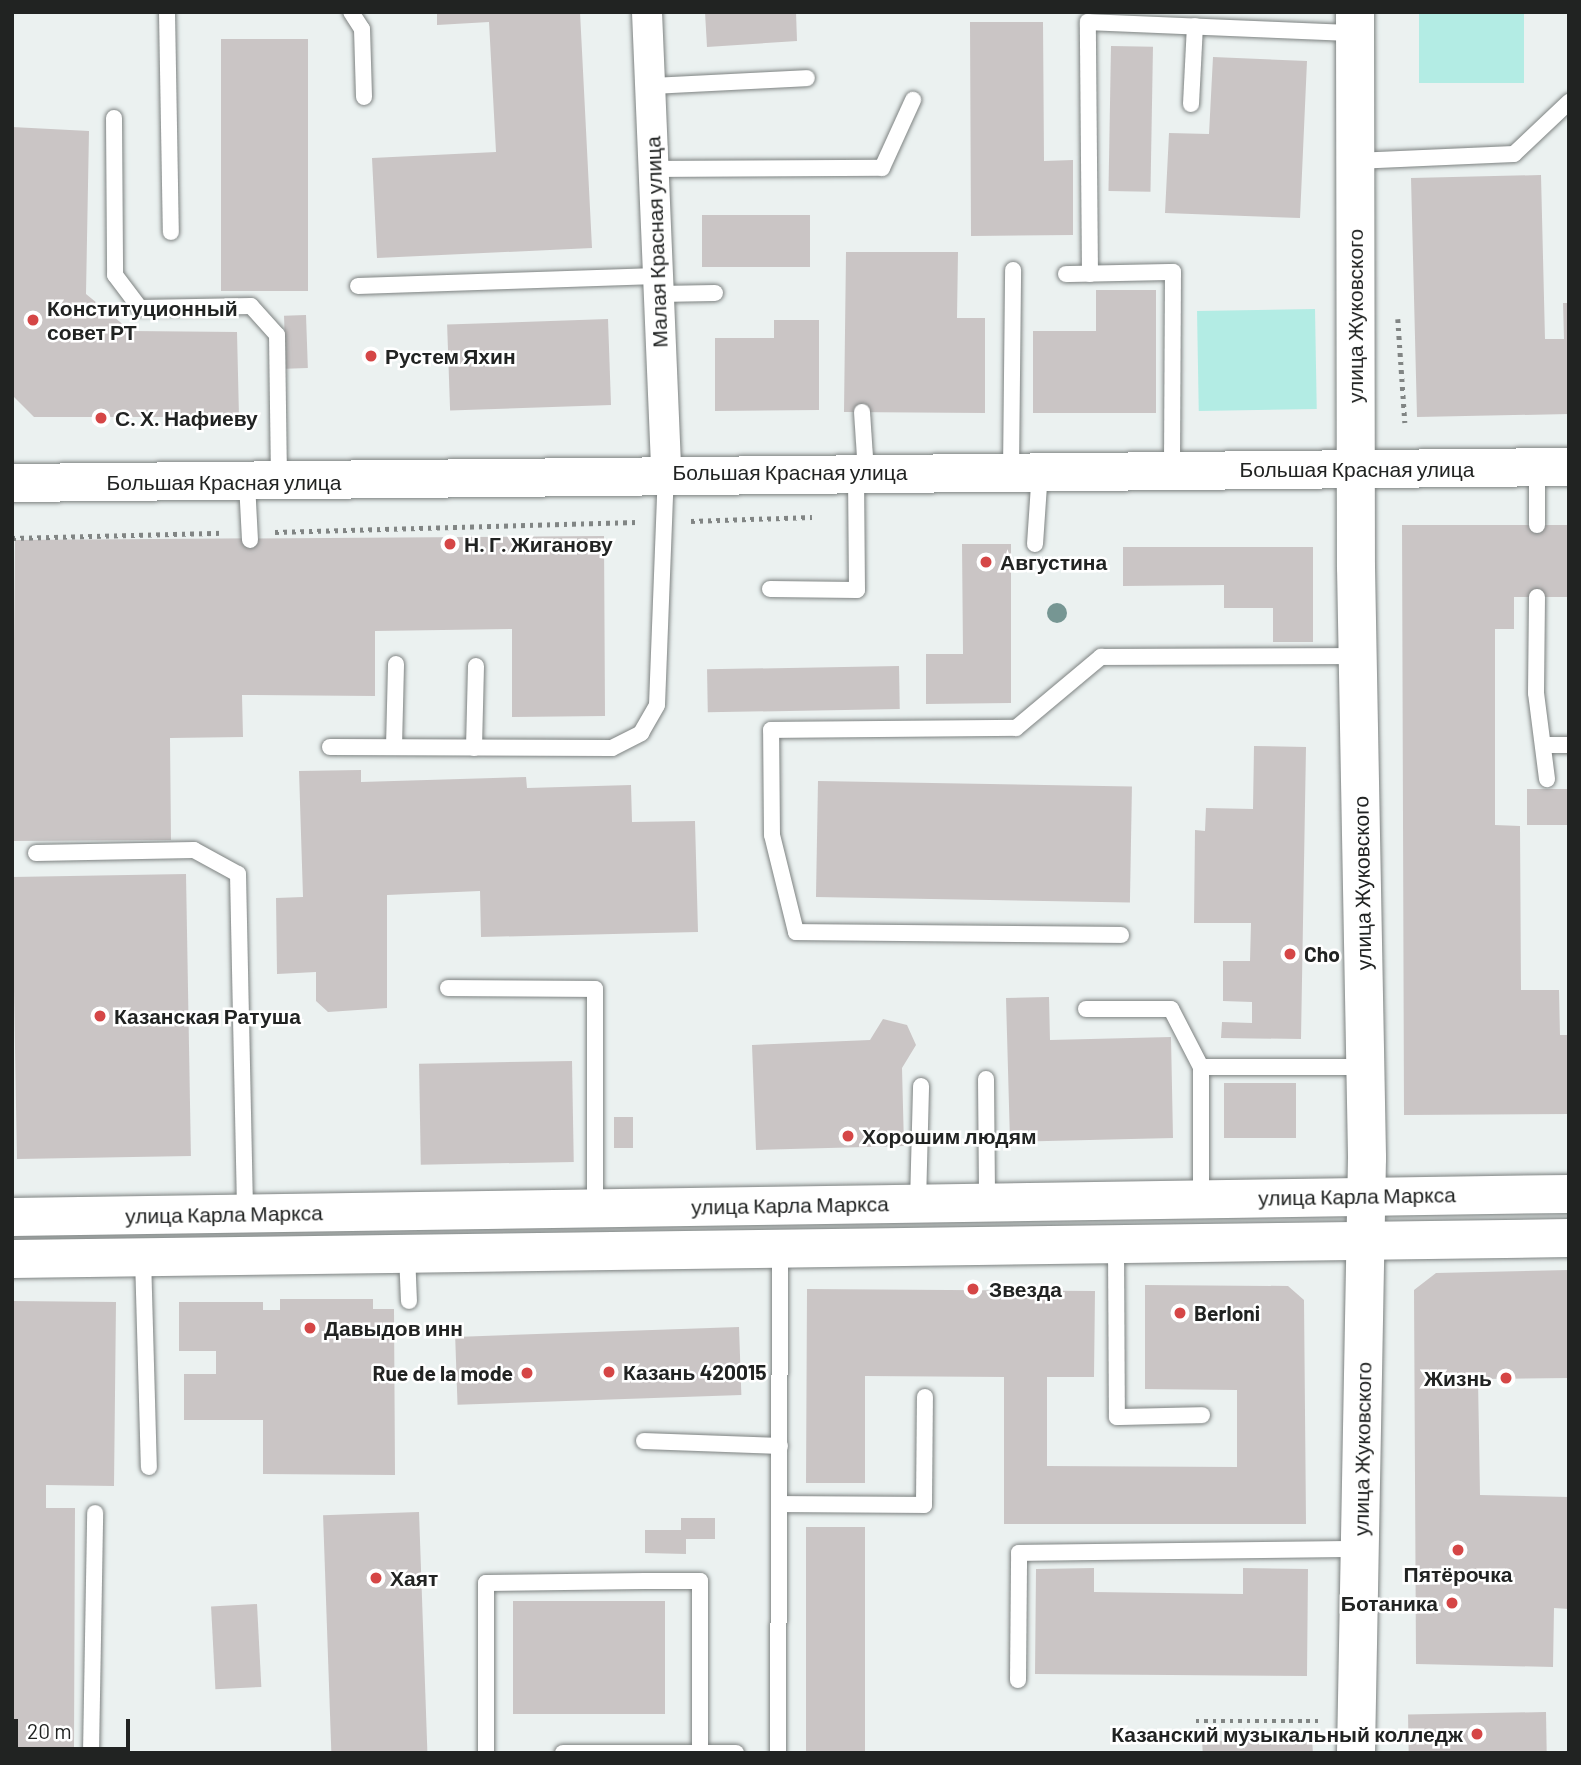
<!DOCTYPE html>
<meta charset="utf-8">
<style>
body{margin:0}
#map{position:relative;width:1581px;height:1765px;overflow:hidden;background:#ebf1f0;font-family:Barlow,sans-serif}
div>[style]{position:absolute}
[style*='--x']{left:calc(var(--x)*1px);top:calc(var(--y)*1px);width:calc(var(--w)*1px);rotate:calc(var(--a)*1deg)}
.green>*{inset:0;background:#b3ece4;transform-origin:0 0}
.building>*{inset:0;background:#cac5c5;transform-origin:0 0}
.path>*{height:4.5px;margin-top:-2.25px;transform-origin:0;background:repeating-linear-gradient(90deg,#818584 0 3.5px,transparent 0 8.5px)}
.roads{filter:drop-shadow(0 0 2px #7d8281) drop-shadow(0 0 2px #7d8281)}
.lane>*{height:16px;margin:-8px;padding:0 8px;transform-origin:8px;border-radius:8px;background:#fff}
.street>*{height:30px;margin:-15px;padding:0 15px;transform-origin:15px;border-radius:15px;background:#fff}
.secondary>*{height:38px;margin:-19px;padding:0 19px;transform-origin:19px;border-radius:19px;background:#fff}
.trees>*{width:20px;height:20px;margin:-10px;border-radius:50%;background:#769693}
.dots>*{width:19px;height:19px;translate:-50% -50%;box-sizing:border-box;border:4px solid #fff;border-radius:50%}
span{translate:-50% -50%;white-space:nowrap;text-align:center;line-height:1.15;-webkit-text-stroke:5px #fff;paint-order:stroke}
.street-label{font-size:21px;color:#212322}
.poi-label{font-size:21px;color:#212322;font-weight:700}
.left{translate:0 -50%;text-align:left}
.right{translate:-100% -50%;text-align:right}
.frame{position:absolute;inset:0;border:14px solid #212322;pointer-events:none}
.scale{position:absolute;left:14px;top:1719px;width:116px;height:32px;box-sizing:border-box;border:4px solid #212322;border-top:0;padding-left:9px;font-size:21px;line-height:24px;white-space:nowrap;color:#212322;-webkit-text-stroke:5px #fff;paint-order:stroke}
</style>
<div id="map">
<div class="green">
<div style="left:1419px;top:12px;width:105px;height:71px"></div>
<div style="left:1315px;top:309px;width:100px;height:118px;rotate:89deg"></div>
</div>
<div class="building">
<div style="clip-path:polygon(437px 12px,580px 12px,592px 248px,377px 258px,372px 158px,496px 152px,489px 22px,437px 25px)"></div>
<div style="clip-path:polygon(705px 12px,796px 12px,797px 41px,707px 47px)"></div>
<div style="clip-path:polygon(970px 22px,1043px 22px,1044px 161px,1073px 160px,1073px 235px,971px 236px)"></div>
<div style="left:221px;top:39px;width:87px;height:252px"></div>
<div style="left:1111px;top:46px;width:42px;height:145px;rotate:1deg"></div>
<div style="clip-path:polygon(1213px 57px,1307px 61px,1300px 218px,1165px 213px,1169px 133px,1209px 134px)"></div>
<div style="clip-path:polygon(12px 127px,89px 131px,86px 294px,131px 331px,237px 332px,239px 417px,34px 417px,12px 395px)"></div>
<div style="clip-path:polygon(1541px 175px,1545px 339px,1564px 339px,1563px 303px,1569px 303px,1569px 414px,1417px 417px,1411px 178px)"></div>
<div style="left:810px;top:215px;width:52px;height:108px;rotate:90deg"></div>
<div style="clip-path:polygon(846px 252px,958px 252px,957px 318px,985px 318px,985px 413px,844px 412px)"></div>
<div style="clip-path:polygon(1096px 290px,1156px 290px,1156px 413px,1033px 413px,1033px 331px,1096px 331px)"></div>
<div style="left:306px;top:315px;width:53px;height:22px;rotate:88deg"></div>
<div style="left:608px;top:319px;width:86px;height:161px;rotate:88deg"></div>
<div style="clip-path:polygon(774px 320px,819px 320px,819px 410px,715px 411px,715px 338px,774px 338px)"></div>
<div style="clip-path:polygon(1402px 525px,1569px 525px,1569px 597px,1514px 597px,1514px 629px,1495px 629px,1495px 825px,1520px 826px,1521px 990px,1559px 990px,1560px 1035px,1569px 1035px,1569px 1114px,1404px 1115px)"></div>
<div style="clip-path:polygon(604px 536px,605px 716px,512px 717px,512px 629px,375px 631px,375px 696px,242px 695px,243px 737px,170px 738px,171px 840px,12px 841px,15px 540px)"></div>
<div style="clip-path:polygon(962px 544px,1011px 544px,1011px 703px,926px 704px,926px 654px,963px 654px)"></div>
<div style="clip-path:polygon(1123px 547px,1313px 547px,1313px 642px,1273px 642px,1273px 608px,1224px 608px,1224px 585px,1123px 586px)"></div>
<div style="left:899px;top:666px;width:43px;height:192px;rotate:89deg"></div>
<div style="clip-path:polygon(1254px 746px,1306px 747px,1301px 1039px,1221px 1038px,1222px 1022px,1252px 1023px,1252px 1002px,1223px 1001px,1223px 961px,1250px 961px,1251px 923px,1194px 923px,1195px 830px,1205px 831px,1206px 808px,1253px 809px)"></div>
<div style="clip-path:polygon(361px 770px,361px 782px,526px 777px,527px 788px,631px 785px,632px 822px,695px 821px,698px 932px,481px 937px,480px 891px,387px 895px,387px 1008px,328px 1012px,316px 1001px,316px 972px,277px 974px,276px 898px,303px 897px,299px 771px)"></div>
<div style="left:818px;top:781px;width:314px;height:116px;rotate:1deg"></div>
<div style="left:1569px;top:789px;width:36px;height:42px;rotate:90deg"></div>
<div style="left:186px;top:874px;width:282px;height:174px;rotate:89deg"></div>
<div style="clip-path:polygon(1049px 997px,1050px 1040px,1171px 1037px,1173px 1138px,1010px 1142px,1006px 998px)"></div>
<div style="clip-path:polygon(883px 1019px,907px 1025px,916px 1045px,902px 1068px,904px 1146px,756px 1150px,752px 1045px,870px 1040px)"></div>
<div style="left:572px;top:1061px;width:101px;height:153px;rotate:89deg"></div>
<div style="left:1296px;top:1083px;width:55px;height:72px;rotate:90deg"></div>
<div style="left:614px;top:1117px;width:19px;height:31px"></div>
<div style="clip-path:polygon(1569px 1270px,1569px 1378px,1478px 1379px,1480px 1495px,1569px 1497px,1569px 1609px,1554px 1608px,1553px 1667px,1416px 1664px,1414px 1290px,1436px 1273px)"></div>
<div style="clip-path:polygon(1145px 1285px,1288px 1286px,1304px 1300px,1306px 1524px,1004px 1524px,1004px 1377px,865px 1376px,865px 1483px,806px 1483px,807px 1289px,1095px 1291px,1094px 1377px,1047px 1377px,1047px 1466px,1237px 1467px,1237px 1390px,1145px 1389px)"></div>
<div style="clip-path:polygon(280px 1299px,373px 1299px,373px 1309px,394px 1309px,395px 1475px,263px 1474px,263px 1420px,184px 1420px,184px 1374px,216px 1374px,216px 1351px,179px 1351px,179px 1302px,263px 1302px,263px 1310px,280px 1310px)"></div>
<div style="clip-path:polygon(12px 1301px,116px 1302px,114px 1486px,46px 1485px,46px 1508px,75px 1508px,74px 1748px,12px 1748px)"></div>
<div style="left:739px;top:1327px;width:68px;height:284px;rotate:88deg"></div>
<div style="left:419px;top:1512px;width:241px;height:96px;rotate:88deg"></div>
<div style="clip-path:polygon(681px 1518px,715px 1518px,715px 1539px,686px 1539px,686px 1554px,645px 1553px,645px 1530px,681px 1530px)"></div>
<div style="left:806px;top:1527px;width:59px;height:226px"></div>
<div style="clip-path:polygon(1094px 1568px,1094px 1592px,1243px 1594px,1243px 1568px,1308px 1569px,1307px 1676px,1035px 1674px,1036px 1569px)"></div>
<div style="left:513px;top:1601px;width:152px;height:113px"></div>
<div style="left:257px;top:1604px;width:83px;height:46px;rotate:87deg"></div>
<div style="left:1546px;top:1712px;width:41px;height:138px;rotate:89deg"></div>
<div style="left:1312px;top:1736px;width:17px;height:110px;rotate:87deg"></div>
</div>
<div class="path">
<div style="--x:1398;--y:319;--w:104;--a:86.1"></div>
<div style="--x:691;--y:521;--w:121;--a:-1.9"></div>
<div style="--x:275;--y:532;--w:362;--a:-1.6"></div>
<div style="--x:12;--y:538;--w:212;--a:-1.4"></div>
<div style="--x:1196;--y:1721;--w:122;--a:0"></div>
</div>
<div class="roads">
<div class="lane">
<div style="--x:167;--y:12;--w:220;--a:89"></div>
<div style="--x:351;--y:12;--w:20;--a:57"></div>
<div style="--x:362;--y:29;--w:68;--a:88.3"></div>
<div style="--x:650;--y:86;--w:157;--a:-2.9"></div>
<div style="--x:1191;--y:104;--w:78;--a:-87.1"></div>
<div style="--x:114;--y:118;--w:157;--a:89.6"></div>
<div style="--x:115;--y:275;--w:41;--a:52.9"></div>
<div style="--x:140;--y:308;--w:111;--a:-1"></div>
<div style="--x:251;--y:306;--w:39;--a:48"></div>
<div style="--x:277;--y:335;--w:145;--a:89.2"></div>
<div style="--x:1355;--y:161;--w:159;--a:-2.5"></div>
<div style="--x:1514;--y:154;--w:76;--a:-43.4"></div>
<div style="--x:653;--y:169;--w:229;--a:-0.3"></div>
<div style="--x:882;--y:168;--w:75;--a:-65.5"></div>
<div style="--x:1066;--y:274;--w:107;--a:-1.1"></div>
<div style="--x:1173;--y:272;--w:198;--a:90.3"></div>
<div style="--x:1090;--y:274;--w:252;--a:-90.5"></div>
<div style="--x:1088;--y:22;--w:266;--a:2.4"></div>
<div style="--x:358;--y:286;--w:299;--a:-1.9"></div>
<div style="--x:658;--y:294;--w:57;--a:-1"></div>
<div style="--x:862;--y:412;--w:60;--a:86.2"></div>
<div style="--x:1537;--y:468;--w:57;--a:90"></div>
<div style="--x:1011;--y:471;--w:201;--a:-89.4"></div>
<div style="--x:247;--y:483;--w:57;--a:87"></div>
<div style="--x:1035;--y:544;--w:73;--a:-86.1"></div>
<div style="--x:770;--y:589;--w:87;--a:0.7"></div>
<div style="--x:857;--y:590;--w:116;--a:-90.5"></div>
<div style="--x:1537;--y:597;--w:96;--a:90.6"></div>
<div style="--x:1536;--y:693;--w:87;--a:82.7"></div>
<div style="--x:1546;--y:745;--w:23;--a:0"></div>
<div style="--x:330;--y:747;--w:282;--a:0.2"></div>
<div style="--x:612;--y:748;--w:33;--a:-27"></div>
<div style="--x:641;--y:733;--w:32;--a:-60"></div>
<div style="--x:657;--y:705;--w:231;--a:-87.8"></div>
<div style="--x:394;--y:747;--w:83;--a:-88.6"></div>
<div style="--x:474;--y:748;--w:82;--a:-88.6"></div>
<div style="--x:36;--y:853;--w:158;--a:-1.1"></div>
<div style="--x:194;--y:850;--w:50;--a:28.6"></div>
<div style="--x:238;--y:874;--w:339;--a:88.8"></div>
<div style="--x:1121;--y:935;--w:325;--a:-179.5"></div>
<div style="--x:796;--y:932;--w:100;--a:-103.9"></div>
<div style="--x:772;--y:835;--w:105;--a:-90.5"></div>
<div style="--x:771;--y:730;--w:245;--a:-0.5"></div>
<div style="--x:1016;--y:728;--w:111;--a:-39.9"></div>
<div style="--x:1101;--y:657;--w:256;--a:-0.2"></div>
<div style="--x:448;--y:988;--w:147;--a:0.4"></div>
<div style="--x:595;--y:989;--w:219;--a:90"></div>
<div style="--x:1086;--y:1009;--w:85;--a:0"></div>
<div style="--x:1171;--y:1009;--w:65;--a:62.7"></div>
<div style="--x:986;--y:1079;--w:123;--a:89.5"></div>
<div style="--x:1201;--y:1199;--w:132;--a:-90"></div>
<div style="--x:1201;--y:1067;--w:164;--a:0"></div>
<div style="--x:918;--y:1203;--w:117;--a:-88.5"></div>
<div style="--x:1116;--y:1246;--w:171;--a:89.7"></div>
<div style="--x:1117;--y:1417;--w:85;--a:-1.3"></div>
<div style="--x:407;--y:1254;--w:47;--a:87.6"></div>
<div style="--x:143;--y:1257;--w:210;--a:88.4"></div>
<div style="--x:644;--y:1441;--w:136;--a:2.1"></div>
<div style="--x:780;--y:1504;--w:144;--a:0.4"></div>
<div style="--x:924;--y:1505;--w:108;--a:-89.5"></div>
<div style="--x:1018;--y:1680;--w:127;--a:-89.5"></div>
<div style="--x:1019;--y:1553;--w:341;--a:-0.7"></div>
<div style="--x:91;--y:1753;--w:240;--a:-89"></div>
<div style="--x:486;--y:1753;--w:170;--a:-90"></div>
<div style="--x:486;--y:1583;--w:159;--a:-0.7"></div>
<div style="--x:645;--y:1581;--w:55;--a:0"></div>
<div style="--x:700;--y:1581;--w:169;--a:90"></div>
<div style="--x:563;--y:1753;--w:173;--a:0"></div>
<div style="--x:778;--y:1753;--w:504;--a:-89.77"></div>
</div>
<div class="street">
<div style="--x:647;--y:12;--w:460;--a:87.6"></div>
</div>
<div class="secondary">
<div style="--x:1355;--y:12;--w:555;--a:89.9"></div>
<div style="--x:1356;--y:567;--w:591;--a:88.93"></div>
<div style="--x:1367;--y:1158;--w:595;--a:91.06"></div>
<div style="--x:12;--y:483;--w:1557;--a:-0.59"></div>
<div style="--x:12;--y:1217;--w:1557;--a:-0.85"></div>
<div style="--x:12;--y:1259;--w:1557;--a:-0.77"></div>
</div>
</div>
<div class="trees">
<div style="left:1057px;top:613px"></div>
</div>
<div class="dots">
<div style="left:33px;top:320px;background:#d54646"></div>
<div style="left:371px;top:356px;background:#d54646"></div>
<div style="left:101px;top:418px;background:#d54646"></div>
<div style="left:450px;top:544px;background:#d54646"></div>
<div style="left:986px;top:562px;background:#d54646"></div>
<div style="left:1290px;top:954px;background:#d54646"></div>
<div style="left:100px;top:1016px;background:#d54646"></div>
<div style="left:848px;top:1136px;background:#d54646"></div>
<div style="left:973px;top:1289px;background:#d54646"></div>
<div style="left:1180px;top:1313px;background:#d54646"></div>
<div style="left:310px;top:1328px;background:#d54646"></div>
<div style="left:609px;top:1372px;background:#d54646"></div>
<div style="left:527px;top:1373px;background:#d54646"></div>
<div style="left:1506px;top:1378px;background:#d54646"></div>
<div style="left:1458px;top:1550px;background:#d54646"></div>
<div style="left:376px;top:1578px;background:#d54646"></div>
<div style="left:1452px;top:1603px;background:#d54646"></div>
<div style="left:1477px;top:1734px;background:#d54646"></div>
</div>
<div class="street-label">
<span style="left:656px;top:242px;rotate:-92deg">Малая Красная улица</span>
<span style="left:1355px;top:316px;rotate:-90deg">улица Жуковского</span>
<span style="left:1357px;top:469px">Большая Красная улица</span>
<span style="left:790px;top:472px">Большая Красная улица</span>
<span style="left:224px;top:482px">Большая Красная улица</span>
<span style="left:1362px;top:883px;rotate:-91deg">улица Жуковского</span>
<span style="left:1357px;top:1196px;rotate:-1deg">улица Карла Маркса</span>
<span style="left:790px;top:1205px;rotate:-1deg">улица Карла Маркса</span>
<span style="left:224px;top:1214px;rotate:-1deg">улица Карла Маркса</span>
<span style="left:1362px;top:1449px;rotate:-89deg">улица Жуковского</span>
</div>
<div class="poi-label">
<span class="left" style="left:47px;top:320px">Конституционный<br>совет РТ</span>
<span class="left" style="left:385px;top:356px">Рустем Яхин</span>
<span class="left" style="left:115px;top:418px">С. Х. Нафиеву</span>
<span class="left" style="left:464px;top:544px">Н. Г. Жиганову</span>
<span class="left" style="left:1000px;top:562px">Августина</span>
<span class="left" style="left:1304px;top:954px">Cho</span>
<span class="left" style="left:114px;top:1016px">Казанская Ратуша</span>
<span class="left" style="left:862px;top:1136px">Хорошим людям</span>
<span class="left" style="left:989px;top:1289px">Звезда</span>
<span class="left" style="left:1194px;top:1313px">Berloni</span>
<span class="left" style="left:324px;top:1328px">Давыдов инн</span>
<span class="left" style="left:623px;top:1372px">Казань 420015</span>
<span class="right" style="left:513px;top:1373px">Rue de la mode</span>
<span class="right" style="left:1492px;top:1378px">Жизнь</span>
<span style="left:1458px;top:1574px">Пятёрочка</span>
<span class="left" style="left:390px;top:1578px">Хаят</span>
<span class="right" style="left:1438px;top:1603px">Ботаника</span>
<span class="right" style="left:1463px;top:1734px">Казанский музыкальный колледж</span>
</div>
<div class="frame"></div>
<div class="scale">20 m</div>
</div>
